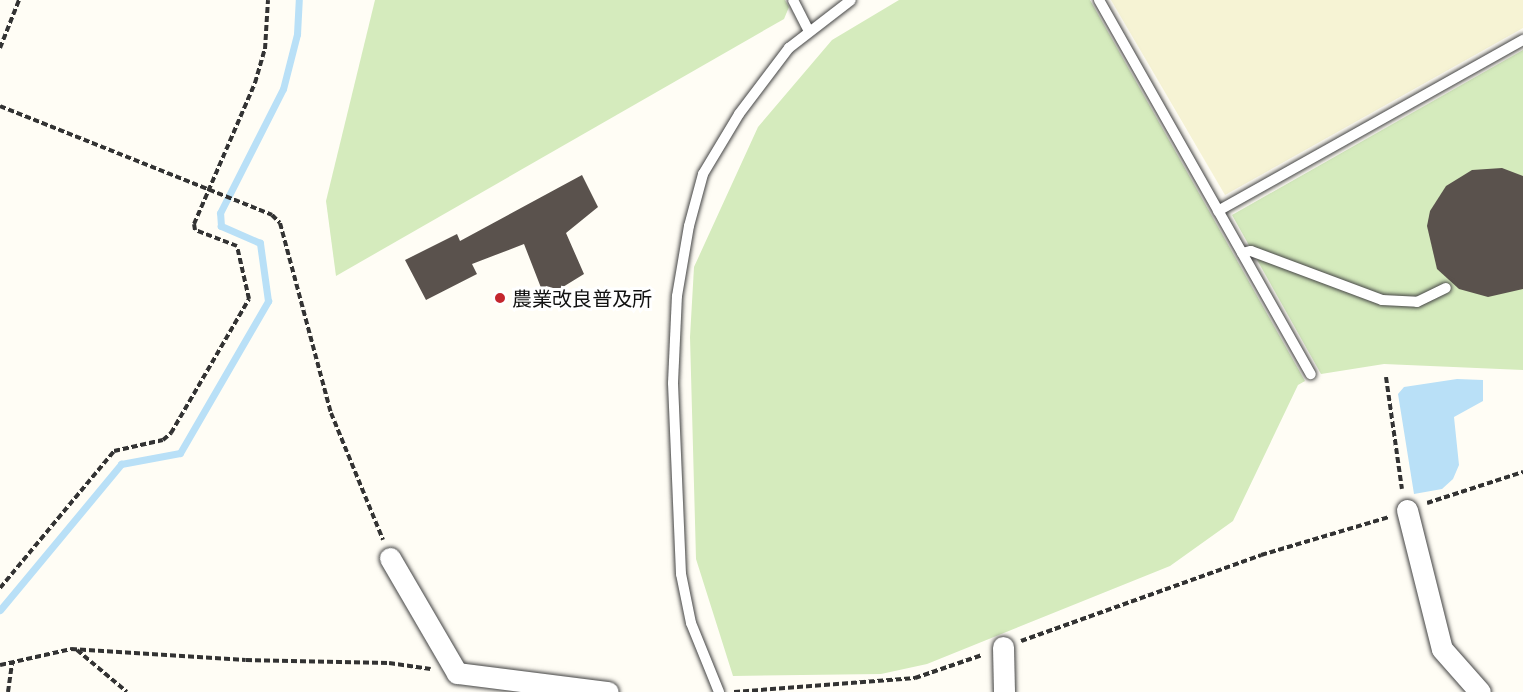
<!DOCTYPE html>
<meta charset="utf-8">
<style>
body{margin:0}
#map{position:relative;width:1523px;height:692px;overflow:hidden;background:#fffdf5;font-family:"IBM Plex Serif","Noto Sans JP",serif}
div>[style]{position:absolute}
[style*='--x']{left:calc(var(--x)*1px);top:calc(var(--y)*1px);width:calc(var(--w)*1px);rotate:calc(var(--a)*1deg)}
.farmland>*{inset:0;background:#f6f3d4}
.green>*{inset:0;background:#d5ebbd}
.water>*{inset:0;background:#b9e0f7}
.stream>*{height:7px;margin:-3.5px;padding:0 3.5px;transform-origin:3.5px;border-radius:3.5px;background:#b9e0f7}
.building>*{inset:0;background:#5a524d}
.path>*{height:4px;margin-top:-2px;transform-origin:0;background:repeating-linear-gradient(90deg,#333 0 6px,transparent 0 9px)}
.roads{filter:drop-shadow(0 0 2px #444) drop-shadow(0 0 2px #444)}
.service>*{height:10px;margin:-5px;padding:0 5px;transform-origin:5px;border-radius:5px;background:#fff}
.minor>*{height:21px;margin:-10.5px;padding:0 10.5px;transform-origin:10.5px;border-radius:10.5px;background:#fff}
.dots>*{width:16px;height:16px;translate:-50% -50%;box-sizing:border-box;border:3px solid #fff;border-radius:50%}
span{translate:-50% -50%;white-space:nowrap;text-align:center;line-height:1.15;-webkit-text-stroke:6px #fff;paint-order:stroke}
.poi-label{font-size:20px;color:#111}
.left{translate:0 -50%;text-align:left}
</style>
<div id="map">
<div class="farmland">
<div style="clip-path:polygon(1111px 0,1523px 0,1523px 28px,1225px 195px)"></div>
</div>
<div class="green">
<div style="clip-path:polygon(375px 0,785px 0,789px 7px,784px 19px,336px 276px,326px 201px)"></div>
<div style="clip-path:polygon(899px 0,1090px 0,1305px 381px,1298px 385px,1233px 521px,1170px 566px,927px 664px,881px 674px,733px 676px,696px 559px,690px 337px,694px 267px,758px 127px,832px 40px)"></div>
<div style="clip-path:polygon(1523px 50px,1523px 370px,1384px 364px,1321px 374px,1232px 215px)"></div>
</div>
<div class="water">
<div style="clip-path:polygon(1457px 379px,1483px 380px,1483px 401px,1454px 417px,1459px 465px,1453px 479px,1442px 489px,1414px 494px,1398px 394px,1404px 387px)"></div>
</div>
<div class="stream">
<div style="--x:0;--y:610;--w:190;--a:-50.3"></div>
<div style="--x:121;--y:464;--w:60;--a:-10.6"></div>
<div style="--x:180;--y:453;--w:176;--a:-59.9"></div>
<div style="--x:268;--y:301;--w:59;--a:-97.9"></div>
<div style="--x:260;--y:243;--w:43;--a:-156.4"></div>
<div style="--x:221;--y:226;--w:13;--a:-94"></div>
<div style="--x:220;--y:213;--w:139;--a:-63.1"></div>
<div style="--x:283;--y:89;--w:57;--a:-75.7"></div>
<div style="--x:297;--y:34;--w:34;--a:-87"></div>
</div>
<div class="building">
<div style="clip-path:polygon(1502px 168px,1523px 176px,1523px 289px,1488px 297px,1459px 289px,1437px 269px,1427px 226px,1430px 211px,1446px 186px,1472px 170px)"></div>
<div style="clip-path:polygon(582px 175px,598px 207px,566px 233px,584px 274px,545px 298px,524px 244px,472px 264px,477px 274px,426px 300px,405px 260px,457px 234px,460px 241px)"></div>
</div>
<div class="path">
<div style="--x:0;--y:48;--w:52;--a:-68.4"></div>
<div style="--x:0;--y:106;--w:293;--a:21.8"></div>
<div style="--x:272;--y:215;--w:11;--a:45"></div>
<div style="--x:280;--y:223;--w:197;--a:75"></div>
<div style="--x:331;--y:413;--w:137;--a:67.7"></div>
<div style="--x:1386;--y:377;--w:113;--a:81.9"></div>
<div style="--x:1427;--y:503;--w:101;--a:-17.9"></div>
<div style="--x:0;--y:588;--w:178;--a:-50.2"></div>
<div style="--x:114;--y:451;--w:50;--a:-12.7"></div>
<div style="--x:163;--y:440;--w:11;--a:-41"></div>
<div style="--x:171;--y:433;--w:155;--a:-59.8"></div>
<div style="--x:249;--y:299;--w:54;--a:-102.8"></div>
<div style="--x:237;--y:246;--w:45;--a:-159.1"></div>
<div style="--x:195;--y:230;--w:6;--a:-99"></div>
<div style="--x:194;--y:224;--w:154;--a:-66.6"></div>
<div style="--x:255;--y:83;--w:35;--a:-74"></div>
<div style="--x:265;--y:49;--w:49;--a:-86.5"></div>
<div style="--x:1021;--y:641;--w:255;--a:-19.7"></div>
<div style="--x:1261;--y:555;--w:134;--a:-16.5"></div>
<div style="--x:77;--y:650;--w:65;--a:40"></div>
<div style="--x:0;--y:665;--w:73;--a:-12.7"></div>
<div style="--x:71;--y:649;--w:175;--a:3.6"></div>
<div style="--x:246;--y:660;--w:143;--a:1.2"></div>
<div style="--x:389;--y:663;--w:42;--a:8.1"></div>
<div style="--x:8;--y:692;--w:30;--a:-82"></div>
<div style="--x:734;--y:692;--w:182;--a:-4.4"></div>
<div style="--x:915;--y:678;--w:71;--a:-18.9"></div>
</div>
<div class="roads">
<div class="service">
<div style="--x:793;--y:0;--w:34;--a:63"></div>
<div style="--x:1099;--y:0;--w:430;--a:60.5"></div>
<div style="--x:1218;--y:211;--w:350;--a:-29.3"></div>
<div style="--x:1242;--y:253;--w:9;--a:-13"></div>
<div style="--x:1251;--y:251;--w:140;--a:20.5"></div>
<div style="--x:1382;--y:300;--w:35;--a:3"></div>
<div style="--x:1417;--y:302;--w:32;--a:-26"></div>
<div style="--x:719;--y:692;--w:74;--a:-112.1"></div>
<div style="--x:691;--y:623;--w:50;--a:-101.5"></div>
<div style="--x:681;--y:574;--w:191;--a:-92.4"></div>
<div style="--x:673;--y:383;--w:87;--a:-87.4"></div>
<div style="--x:677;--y:296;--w:71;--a:-80.3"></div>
<div style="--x:689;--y:226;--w:54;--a:-74.9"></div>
<div style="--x:703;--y:174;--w:70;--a:-59"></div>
<div style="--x:739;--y:114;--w:83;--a:-52.9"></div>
<div style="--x:789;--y:48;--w:78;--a:-37.7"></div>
</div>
<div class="minor">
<div style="--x:1407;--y:510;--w:143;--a:75.9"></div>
<div style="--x:1442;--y:649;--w:57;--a:48.5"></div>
<div style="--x:390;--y:558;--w:133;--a:59.8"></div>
<div style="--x:457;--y:673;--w:152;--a:7.2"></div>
<div style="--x:1003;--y:647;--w:45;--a:88.7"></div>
</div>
</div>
<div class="dots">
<div style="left:500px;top:298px;background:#c4262e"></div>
</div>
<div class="poi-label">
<span class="left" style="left:512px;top:298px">農業改良普及所</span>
</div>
</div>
